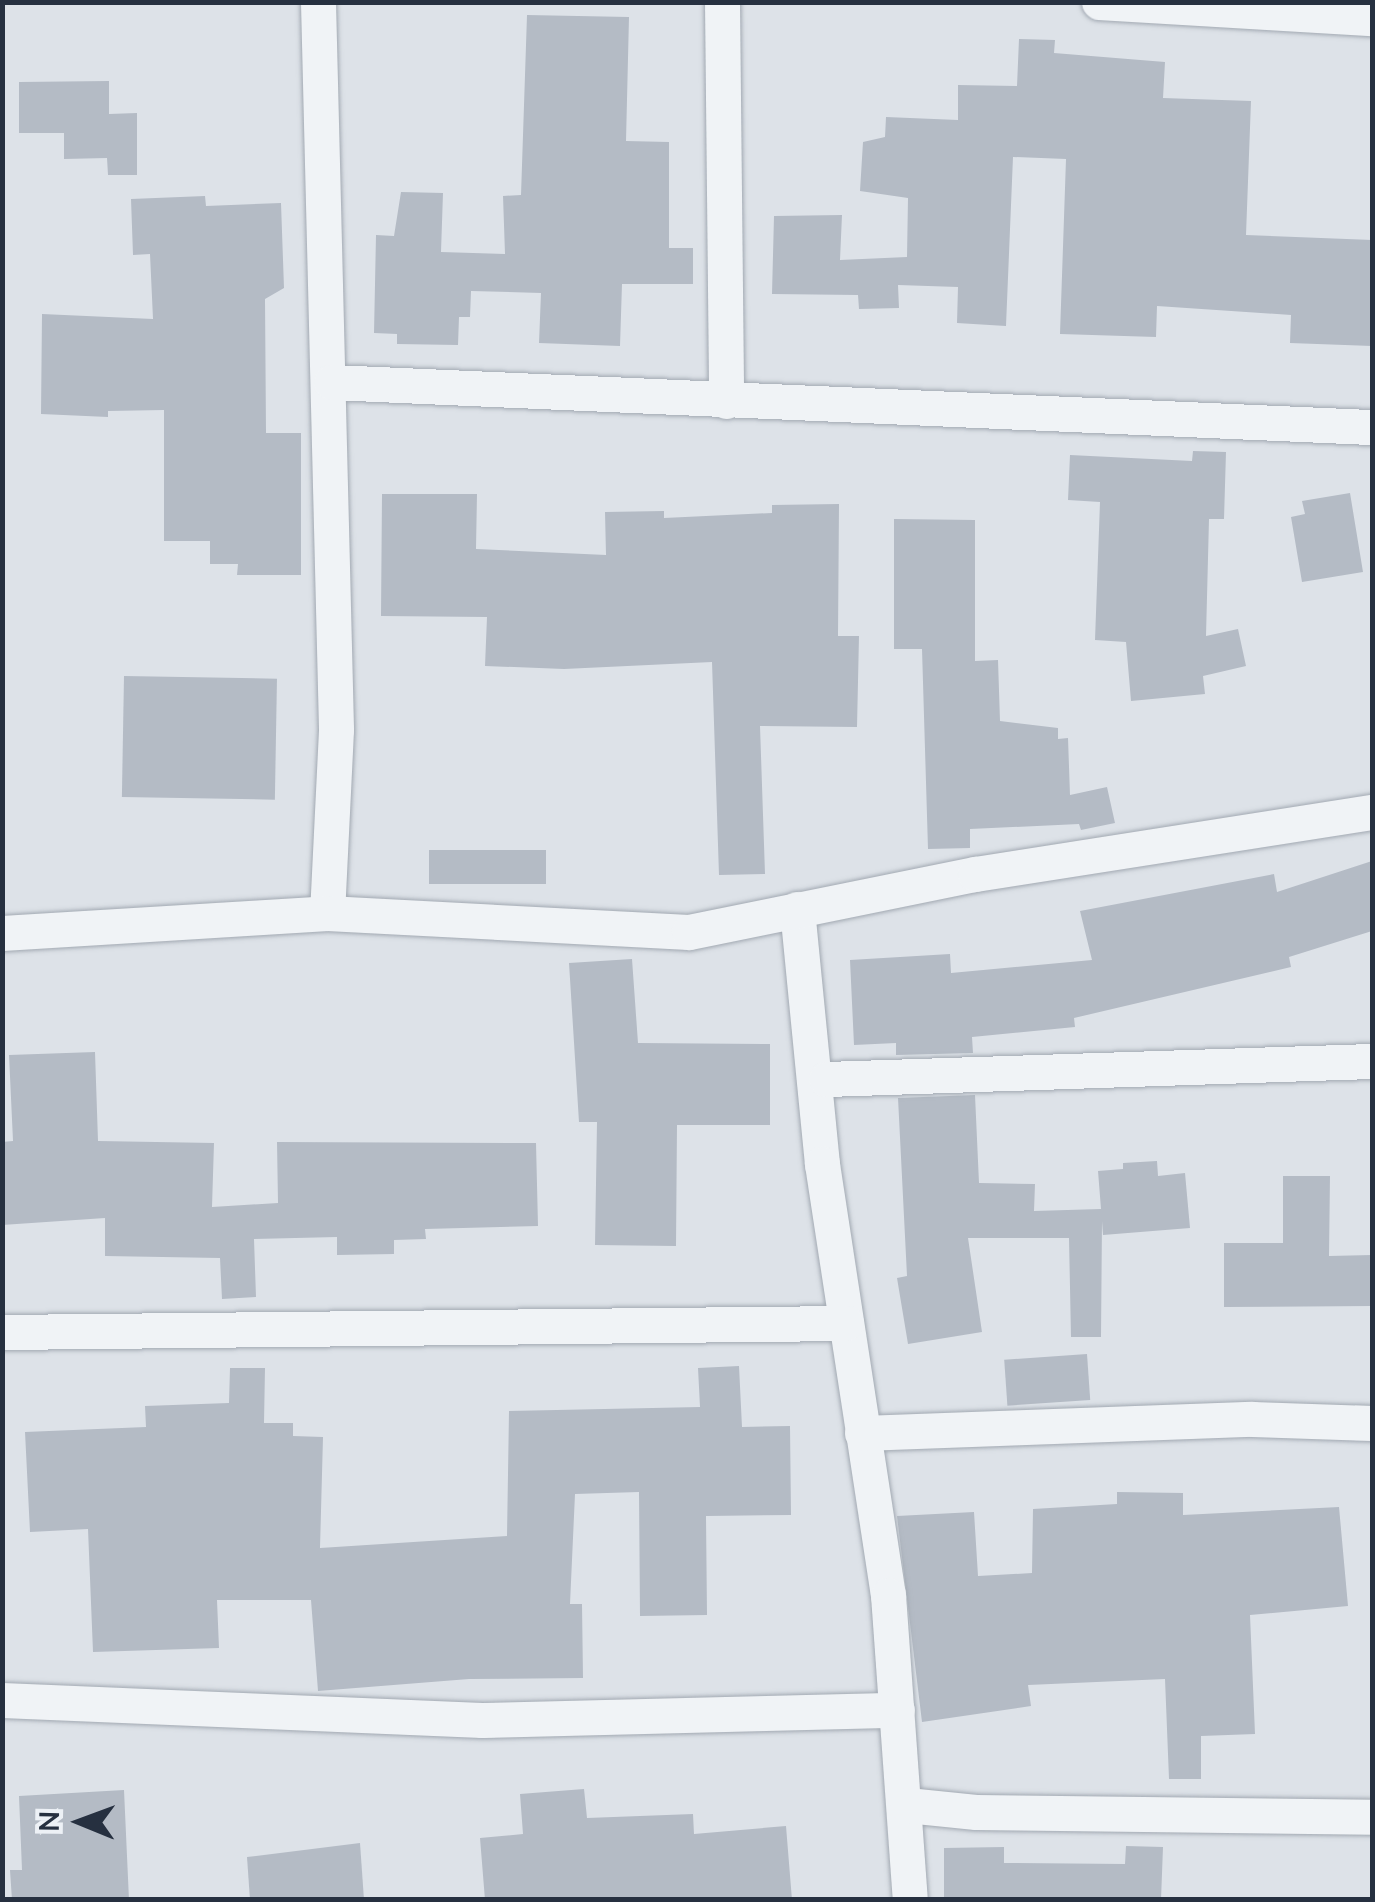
<!DOCTYPE html>
<style>
body{margin:0}
#map{position:relative;width:1375px;height:1902px;overflow:hidden;background:#dde2e8;font-family:"Nunito Sans",sans-serif}
div>[style]{position:absolute}
[style*='--x']{left:calc(var(--x)*1px);top:calc(var(--y)*1px);width:calc(var(--w)*1px);rotate:calc(var(--a)*1deg)}
.building>*{inset:0;background:#b4bbc5;transform-origin:0 0}
.roads{filter:drop-shadow(0 0 2px #a2a9b2) drop-shadow(0 0 2px #a2a9b2)}
.minor>*{height:35px;margin:-17.5px;padding:0 17.5px;transform-origin:17.5px;border-radius:17.5px;background:#f0f3f6}
span{translate:-50% -50%;white-space:nowrap;text-align:center;line-height:1.15;-webkit-text-stroke:8px #edf1f6;paint-order:stroke}
.frame{position:absolute;inset:0;border:5px solid #263040;pointer-events:none}
.north{position:absolute;left:30px;top:1772px;width:100px;height:100px;-webkit-text-stroke:8px #edf1f6;paint-order:stroke;rotate:271deg;font-size:28px;font-weight:700;line-height:40px;text-align:center;color:#263040}
.north::after{content:'';display:block;margin:auto;width:35px;height:45px;background:#263040;clip-path:polygon(50% 0,100% 100%,50% 72%,0 100%)}
</style>
<div id="map">
<div class="building">
<div style="clip-path:polygon(527px 15px,629px 17px,626px 141px,669px 142px,669px 248px,693px 248px,693px 284px,622px 284px,620px 346px,539px 343px,541px 293px,471px 291px,470px 317px,459px 317px,458px 345px,397px 344px,397px 334px,374px 333px,376px 235px,394px 236px,401px 192px,443px 193px,441px 252px,505px 254px,503px 196px,521px 195px)"></div>
<div style="clip-path:polygon(1019px 39px,1055px 40px,1054px 53px,1165px 62px,1163px 98px,1251px 101px,1246px 235px,1372px 240px,1372px 346px,1290px 343px,1291px 315px,1157px 306px,1156px 337px,1060px 334px,1066px 159px,1013px 157px,1006px 326px,957px 323px,958px 287px,898px 285px,899px 308px,859px 309px,858px 295px,772px 294px,774px 216px,842px 215px,840px 260px,907px 257px,908px 198px,860px 191px,863px 142px,885px 137px,886px 117px,958px 120px,958px 85px,1017px 86px)"></div>
<div style="clip-path:polygon(109px 81px,109px 114px,137px 113px,137px 175px,108px 175px,107px 158px,64px 159px,64px 133px,19px 133px,19px 82px)"></div>
<div style="clip-path:polygon(205px 196px,206px 206px,281px 203px,284px 288px,265px 299px,266px 433px,301px 433px,301px 575px,237px 575px,238px 564px,210px 564px,210px 541px,164px 541px,164px 410px,108px 411px,108px 417px,41px 414px,42px 314px,153px 319px,150px 254px,133px 255px,131px 199px)"></div>
<div style="clip-path:polygon(1193px 451px,1226px 452px,1224px 519px,1209px 519px,1206px 636px,1238px 629px,1246px 666px,1203px 676px,1205px 694px,1131px 701px,1126px 642px,1095px 640px,1100px 502px,1068px 500px,1070px 455px,1192px 461px)"></div>
<div style="clip-path:polygon(1350px 493px,1363px 572px,1302px 582px,1291px 517px,1305px 514px,1302px 501px)"></div>
<div style="clip-path:polygon(382px 494px,477px 494px,476px 549px,606px 555px,605px 512px,664px 511px,664px 518px,772px 513px,772px 505px,839px 504px,838px 636px,859px 636px,857px 727px,760px 726px,765px 874px,719px 875px,712px 662px,564px 669px,485px 666px,487px 617px,381px 616px)"></div>
<div style="clip-path:polygon(894px 519px,975px 520px,975px 661px,998px 660px,1000px 721px,1058px 728px,1058px 739px,1068px 738px,1070px 795px,1107px 787px,1115px 823px,1081px 830px,1079px 824px,970px 829px,970px 848px,928px 849px,922px 649px,894px 649px)"></div>
<div style="left:124px;top:676px;width:153px;height:121px;rotate:1deg"></div>
<div style="left:429px;top:850px;width:117px;height:34px"></div>
<div style="clip-path:polygon(1372px 861px,1372px 931px,1289px 957px,1291px 967px,1074px 1018px,1075px 1027px,972px 1037px,973px 1053px,896px 1055px,896px 1043px,854px 1045px,850px 960px,950px 954px,951px 973px,1092px 960px,1080px 911px,1274px 874px,1277px 892px)"></div>
<div style="clip-path:polygon(632px 959px,638px 1043px,770px 1044px,770px 1125px,677px 1125px,676px 1246px,595px 1245px,597px 1122px,579px 1122px,569px 963px)"></div>
<div style="clip-path:polygon(95px 1052px,98px 1141px,214px 1143px,212px 1207px,278px 1203px,277px 1142px,536px 1143px,538px 1226px,425px 1229px,426px 1239px,394px 1240px,394px 1254px,337px 1255px,337px 1237px,254px 1239px,256px 1297px,222px 1299px,220px 1258px,105px 1256px,105px 1218px,2px 1225px,2px 1142px,13px 1141px,9px 1055px)"></div>
<div style="clip-path:polygon(975px 1095px,979px 1183px,1035px 1184px,1034px 1211px,1101px 1209px,1098px 1171px,1123px 1169px,1123px 1163px,1157px 1161px,1158px 1176px,1185px 1173px,1190px 1228px,1103px 1235px,1102px 1221px,1101px 1337px,1071px 1337px,1069px 1238px,968px 1238px,982px 1332px,908px 1344px,897px 1278px,907px 1276px,898px 1098px)"></div>
<div style="clip-path:polygon(1283px 1176px,1330px 1176px,1329px 1256px,1372px 1255px,1372px 1306px,1224px 1307px,1224px 1243px,1283px 1243px)"></div>
<div style="left:1087px;top:1354px;width:46px;height:83px;rotate:86deg"></div>
<div style="clip-path:polygon(739px 1366px,742px 1427px,790px 1426px,791px 1515px,706px 1516px,707px 1615px,640px 1616px,639px 1492px,575px 1494px,570px 1604px,582px 1604px,583px 1678px,469px 1679px,318px 1691px,311px 1600px,217px 1600px,219px 1648px,93px 1652px,88px 1529px,30px 1532px,25px 1432px,146px 1427px,145px 1406px,229px 1403px,230px 1368px,265px 1368px,264px 1423px,293px 1423px,293px 1436px,323px 1437px,320px 1548px,507px 1536px,509px 1411px,700px 1407px,698px 1368px)"></div>
<div style="clip-path:polygon(1117px 1492px,1183px 1493px,1183px 1515px,1339px 1507px,1348px 1606px,1250px 1615px,1255px 1734px,1201px 1736px,1201px 1779px,1169px 1779px,1165px 1679px,1028px 1685px,1031px 1706px,922px 1722px,897px 1516px,974px 1512px,978px 1576px,1032px 1573px,1033px 1509px,1117px 1504px)"></div>
<div style="clip-path:polygon(584px 1789px,587px 1818px,693px 1814px,694px 1834px,786px 1826px,792px 1900px,485px 1900px,480px 1838px,523px 1834px,520px 1794px)"></div>
<div style="clip-path:polygon(124px 1790px,129px 1900px,12px 1900px,10px 1870px,22px 1870px,19px 1796px)"></div>
<div style="clip-path:polygon(360px 1843px,364px 1900px,250px 1900px,247px 1857px)"></div>
<div style="clip-path:polygon(1126px 1846px,1163px 1847px,1161px 1900px,944px 1900px,944px 1848px,1004px 1847px,1004px 1863px,1125px 1864px)"></div>
</div>
<div class="roads">
<div class="minor">
<div style="--x:318;--y:2;--w:728;--a:88.58"></div>
<div style="--x:336;--y:730;--w:183;--a:92.8"></div>
<div style="--x:722;--y:2;--w:399;--a:89.4"></div>
<div style="--x:1099;--y:2;--w:273;--a:3.4"></div>
<div style="--x:331;--y:382;--w:1042;--a:2.48"></div>
<div style="--x:797;--y:909;--w:256;--a:84.4"></div>
<div style="--x:822;--y:1164;--w:436;--a:81.3"></div>
<div style="--x:888;--y:1595;--w:306;--a:85.9"></div>
<div style="--x:2;--y:933;--w:326;--a:-3.5"></div>
<div style="--x:327;--y:913;--w:362;--a:3"></div>
<div style="--x:689;--y:932;--w:292;--a:-11.5"></div>
<div style="--x:975;--y:874;--w:402;--a:-8.9"></div>
<div style="--x:826;--y:1079;--w:546;--a:-1.89"></div>
<div style="--x:2;--y:1332;--w:844;--a:-0.61"></div>
<div style="--x:862;--y:1433;--w:390;--a:-2.1"></div>
<div style="--x:1252;--y:1419;--w:120;--a:1.9"></div>
<div style="--x:2;--y:1700;--w:480;--a:2.4"></div>
<div style="--x:482;--y:1720;--w:415;--a:-1.4"></div>
<div style="--x:907;--y:1805;--w:69;--a:5.8"></div>
<div style="--x:976;--y:1812;--w:396;--a:0.7"></div>
</div>
</div>
<div class="frame"></div>
<div class="north">N</div>
</div>
